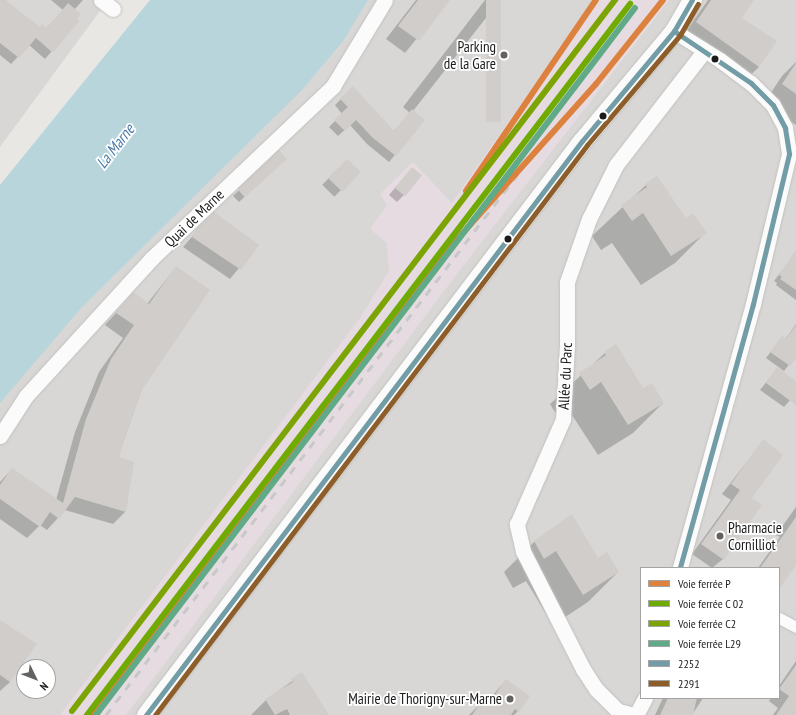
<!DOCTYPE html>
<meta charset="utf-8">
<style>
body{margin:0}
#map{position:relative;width:796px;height:715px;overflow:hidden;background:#e9e7e3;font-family:"PT Sans Narrow",sans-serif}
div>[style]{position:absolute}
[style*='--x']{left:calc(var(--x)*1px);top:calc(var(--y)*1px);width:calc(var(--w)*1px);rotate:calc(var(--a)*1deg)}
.residential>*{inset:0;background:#d8d7d5}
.industrial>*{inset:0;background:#e7dbe2}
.water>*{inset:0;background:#b7d5db}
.shadow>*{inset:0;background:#0003;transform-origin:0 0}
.building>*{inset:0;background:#d0cdca;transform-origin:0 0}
.roads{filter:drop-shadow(0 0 1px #c2c1bf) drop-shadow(0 0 1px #c2c1bf)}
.pedestrian>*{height:11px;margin:-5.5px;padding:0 5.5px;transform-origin:5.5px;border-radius:5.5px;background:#fcfbfb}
.minor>*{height:15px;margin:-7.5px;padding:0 7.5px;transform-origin:7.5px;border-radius:7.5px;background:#fcfbfb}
.tertiary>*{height:19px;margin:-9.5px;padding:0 9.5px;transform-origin:9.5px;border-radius:9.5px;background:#fcfbfb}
.rail>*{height:3px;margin-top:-1.5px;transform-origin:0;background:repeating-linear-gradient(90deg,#c9c8c8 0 8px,transparent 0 16px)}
.bus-1>*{height:5px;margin:-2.5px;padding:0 2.5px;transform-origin:2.5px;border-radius:2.5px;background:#729ca6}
.bus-2>*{height:5px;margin:-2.5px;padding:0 2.5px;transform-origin:2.5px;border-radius:2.5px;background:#8d5e2a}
.rail-1>*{height:6px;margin:-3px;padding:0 3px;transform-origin:3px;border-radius:3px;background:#dc823e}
.rail-2>*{height:6px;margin:-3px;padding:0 3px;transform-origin:3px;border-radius:3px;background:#70ab04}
.rail-3>*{height:6px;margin:-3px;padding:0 3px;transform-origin:3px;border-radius:3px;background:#7ba404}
.rail-4>*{height:6px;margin:-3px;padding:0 3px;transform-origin:3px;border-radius:3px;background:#60aa88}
.dots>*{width:11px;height:11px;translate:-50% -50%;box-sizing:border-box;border:2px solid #fff;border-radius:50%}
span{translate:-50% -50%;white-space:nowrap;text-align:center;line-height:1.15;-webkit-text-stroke:3.5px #fff;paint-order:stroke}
.poi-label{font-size:15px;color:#1b1b1b}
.right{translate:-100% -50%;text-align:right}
.left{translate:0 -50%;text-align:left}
.street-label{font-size:15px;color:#1b1b1b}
.water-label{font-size:16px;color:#4d7aa5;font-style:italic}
.legend{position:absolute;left:640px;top:567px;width:140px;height:132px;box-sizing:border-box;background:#fff;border:1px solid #a4a4a4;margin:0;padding:5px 7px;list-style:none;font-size:12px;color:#1b1b1b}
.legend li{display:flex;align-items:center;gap:8px;height:20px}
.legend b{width:20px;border:1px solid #a4a4a4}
.north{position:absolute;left:16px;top:659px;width:40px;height:40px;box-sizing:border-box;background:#fff;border:1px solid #a4a4a4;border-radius:50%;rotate:133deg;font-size:11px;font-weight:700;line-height:16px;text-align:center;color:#1b1b1b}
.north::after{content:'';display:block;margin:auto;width:14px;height:18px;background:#636261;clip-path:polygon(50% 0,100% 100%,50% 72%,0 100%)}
</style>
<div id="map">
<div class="residential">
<div style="clip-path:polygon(0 0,108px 0,0 147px)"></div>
<div style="clip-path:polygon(evenodd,232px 0,796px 0,796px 715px,0 715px,0 294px,232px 0,641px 568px,779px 568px,779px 698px,641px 698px,641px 568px,232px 0,24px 667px,48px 667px,48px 691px,24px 691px,24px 667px)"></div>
</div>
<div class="industrial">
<div style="clip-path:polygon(593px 0,669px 0,456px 275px,126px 715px,60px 715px,360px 318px,389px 271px,387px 243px,370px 229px,387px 205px,380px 194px,413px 162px,452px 203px)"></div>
</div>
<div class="water">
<div style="clip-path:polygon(150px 0,368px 0,343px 41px,302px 90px,82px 307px,0 403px,0 185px)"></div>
</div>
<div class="shadow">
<div style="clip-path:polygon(0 0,5px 0,39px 29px,46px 29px,63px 10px,51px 0,83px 0,74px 10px,78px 21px,45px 59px,29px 45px,11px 64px,0 55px)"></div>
<div style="clip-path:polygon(416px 0,448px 0,405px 53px,386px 39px)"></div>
<div style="clip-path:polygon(485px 0,500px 0,413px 111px,424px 120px,389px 162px,367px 144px,350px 125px,338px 136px,329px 127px,342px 114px,335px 105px,341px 99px,393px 132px,410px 113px,403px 107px)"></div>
<div style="clip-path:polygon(708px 0,753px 0,741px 18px,759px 67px,741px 84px,680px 40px)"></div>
<div style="clip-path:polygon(796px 62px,796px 125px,764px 103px,782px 76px)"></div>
<div style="clip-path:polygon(279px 152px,279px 165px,239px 202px,233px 196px)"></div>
<div style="left:347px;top:160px;width:17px;height:35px;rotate:45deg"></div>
<div style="clip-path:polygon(406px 175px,404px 195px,397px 202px,389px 195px)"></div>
<div style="clip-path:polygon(646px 185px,685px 220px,705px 233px,675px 263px,641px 285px,612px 243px,601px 250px,592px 236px)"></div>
<div style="clip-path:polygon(204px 223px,258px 245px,230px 279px,183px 247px)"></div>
<div style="clip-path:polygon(790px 260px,796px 265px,796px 300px,776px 285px,777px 283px,774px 281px)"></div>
<div style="clip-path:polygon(176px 267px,142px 389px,118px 457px,125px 512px,113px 524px,65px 510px,47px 530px,40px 525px,27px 538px,0 519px,0 482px,12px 469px,56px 500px,75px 432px,99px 372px,123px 338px,105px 325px,133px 294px,147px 304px)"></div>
<div style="clip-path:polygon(796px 324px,796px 356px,784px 371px,766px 358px,782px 337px,785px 340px)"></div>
<div style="clip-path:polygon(605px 353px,643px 389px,663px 403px,633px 433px,598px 455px,570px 412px,559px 419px,550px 404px)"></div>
<div style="clip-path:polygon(777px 369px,796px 382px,796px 393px,784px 407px,760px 390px)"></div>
<div style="clip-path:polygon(763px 441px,751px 499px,723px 559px,712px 568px,692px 554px,731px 500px,722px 494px)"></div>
<div style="clip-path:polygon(796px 507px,796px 563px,779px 587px,779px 568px,758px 568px,780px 537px,776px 535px)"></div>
<div style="clip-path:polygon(571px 516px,598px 559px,618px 572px,588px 602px,553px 625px,526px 581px,513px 588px,504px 572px,534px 542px)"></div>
<div style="clip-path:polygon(0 621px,10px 682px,0 691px)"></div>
<div style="clip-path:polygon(796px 661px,796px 715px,773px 715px,778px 708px,769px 701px,771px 698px,779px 698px,779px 686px)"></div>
<div style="clip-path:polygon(302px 674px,328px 715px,251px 715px,266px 700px)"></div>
<div style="clip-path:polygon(506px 680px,518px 711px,514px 715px,469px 715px,484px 700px,487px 702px)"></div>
<div style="clip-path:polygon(663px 698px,703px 698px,692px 715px,655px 715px)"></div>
</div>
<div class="building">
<div style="clip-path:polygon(0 0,5px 0,40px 27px,42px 24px,47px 28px,68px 3px,81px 14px,77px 18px,79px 21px,53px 53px,36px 38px,19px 58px,0 43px)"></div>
<div style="clip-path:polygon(418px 0,450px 0,419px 41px,398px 26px)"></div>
<div style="left:486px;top:0;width:15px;height:122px"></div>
<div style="clip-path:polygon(711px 0,754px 0,742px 18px,777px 41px,759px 67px,696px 22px)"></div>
<div style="clip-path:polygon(796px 63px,796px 94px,782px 84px)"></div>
<div style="clip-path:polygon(353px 86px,394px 131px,412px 109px,425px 120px,396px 156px,373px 138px,356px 120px,345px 131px,334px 120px,348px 107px,340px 99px)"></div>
<div style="left:279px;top:150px;width:12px;height:57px;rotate:48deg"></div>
<div style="left:347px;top:159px;width:19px;height:27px;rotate:43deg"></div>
<div style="left:412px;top:167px;width:13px;height:27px;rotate:39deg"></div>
<div style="clip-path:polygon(657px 176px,686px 218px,693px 213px,707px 233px,671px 256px,643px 213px,632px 221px,621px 205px,647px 187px,645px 184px)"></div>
<div style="clip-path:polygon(214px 212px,259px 245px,241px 270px,192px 237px,197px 228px)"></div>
<div style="clip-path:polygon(796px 250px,796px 290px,780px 279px,782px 277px,779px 275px)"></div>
<div style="clip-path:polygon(176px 266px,210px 290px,142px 390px,125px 437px,119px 457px,134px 462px,126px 512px,75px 497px,59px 519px,50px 512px,40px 527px,0 499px,0 485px,12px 468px,63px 503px,86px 419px,111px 359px,134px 325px,116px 313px,133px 292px,149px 304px)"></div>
<div style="clip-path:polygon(796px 325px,796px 358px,790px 366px,770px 352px,782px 336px,786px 339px)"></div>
<div style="clip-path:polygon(616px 344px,643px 388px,652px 383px,664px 403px,628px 425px,601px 382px,590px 390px,579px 373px,606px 355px,604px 352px)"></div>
<div style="clip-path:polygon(777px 367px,796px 381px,796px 405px,766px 383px)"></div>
<div style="clip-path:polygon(763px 439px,783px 455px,752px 498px,762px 505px,724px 560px,701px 544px,740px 490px,731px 484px)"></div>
<div style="clip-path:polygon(572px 514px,598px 558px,607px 552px,619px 572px,583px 595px,556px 551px,544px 559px,534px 541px)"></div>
<div style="clip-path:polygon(796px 517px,796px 565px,779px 589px,779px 568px,760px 568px)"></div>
<div style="clip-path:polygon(0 620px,37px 644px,10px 682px,0 675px)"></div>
<div style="clip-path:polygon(796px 665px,796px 715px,776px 715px,789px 696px,779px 689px)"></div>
<div style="clip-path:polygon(302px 672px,329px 715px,290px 715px,287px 709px,275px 715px,265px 699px,293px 682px,291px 679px)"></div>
<div style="clip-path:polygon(506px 679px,530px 696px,519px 712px,515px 709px,511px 715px,472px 715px,484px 698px,490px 702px)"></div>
<div style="clip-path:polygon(668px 698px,697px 698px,693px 715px,660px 715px)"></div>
</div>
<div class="roads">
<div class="pedestrian">
<div style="--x:779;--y:618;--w:19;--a:28"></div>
</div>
<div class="minor">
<div style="--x:101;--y:0;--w:15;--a:37"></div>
<div style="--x:674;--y:31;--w:54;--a:32.2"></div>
<div style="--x:720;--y:60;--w:39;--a:37"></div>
<div style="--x:751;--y:83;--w:31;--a:45"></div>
<div style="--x:773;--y:105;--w:26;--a:62"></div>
<div style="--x:785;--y:128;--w:26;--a:81"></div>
<div style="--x:789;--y:154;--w:154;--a:103.5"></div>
<div style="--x:753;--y:304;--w:274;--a:105.5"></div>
<div style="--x:0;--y:436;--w:48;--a:-57"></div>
<div style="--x:26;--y:396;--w:187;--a:-47.6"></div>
<div style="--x:152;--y:258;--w:250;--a:-43.5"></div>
<div style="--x:333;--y:86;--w:100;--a:-58.8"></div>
<div style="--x:634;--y:715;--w:16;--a:-166"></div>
<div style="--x:618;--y:711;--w:31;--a:-135"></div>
<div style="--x:596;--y:689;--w:24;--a:-123"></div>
<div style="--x:583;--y:669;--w:132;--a:-117"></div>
<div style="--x:523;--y:551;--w:28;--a:-103"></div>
<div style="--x:517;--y:524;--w:115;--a:-66.3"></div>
<div style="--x:563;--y:419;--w:75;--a:-86.9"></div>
<div style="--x:567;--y:344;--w:62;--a:-90"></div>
<div style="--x:567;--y:282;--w:67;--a:-70.8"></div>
<div style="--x:589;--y:219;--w:60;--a:-63.4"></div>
<div style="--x:616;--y:165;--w:144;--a:-52.3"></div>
<div style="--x:636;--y:715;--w:19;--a:-62"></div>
</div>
<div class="tertiary">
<div style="--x:146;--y:715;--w:721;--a:-52.78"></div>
<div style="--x:582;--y:141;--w:143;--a:-50.1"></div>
<div style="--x:674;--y:31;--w:36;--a:-60"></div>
</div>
</div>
<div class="rail">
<div style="--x:106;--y:715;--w:695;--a:-52.72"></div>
</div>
<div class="bus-1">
<div style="--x:674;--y:31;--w:93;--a:34"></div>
<div style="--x:751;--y:83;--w:31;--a:45"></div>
<div style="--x:773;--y:105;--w:26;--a:62"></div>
<div style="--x:785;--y:128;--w:26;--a:81"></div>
<div style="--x:789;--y:154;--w:154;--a:103.5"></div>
<div style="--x:753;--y:304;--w:274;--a:105.5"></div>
<div style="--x:146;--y:715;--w:721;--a:-52.78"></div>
<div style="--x:582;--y:141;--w:143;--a:-50.1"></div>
<div style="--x:674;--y:31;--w:36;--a:-60"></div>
</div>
<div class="bus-2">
<div style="--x:155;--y:715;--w:715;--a:-52.84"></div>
<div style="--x:587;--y:145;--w:144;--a:-49.8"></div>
<div style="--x:680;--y:35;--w:36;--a:-60"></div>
</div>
<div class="rail-1">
<div style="--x:466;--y:191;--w:231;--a:-55.8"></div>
<div style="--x:90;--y:715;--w:569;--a:-52.57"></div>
<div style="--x:436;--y:263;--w:240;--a:-48.2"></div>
<div style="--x:596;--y:84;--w:107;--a:-51.4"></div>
</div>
<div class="rail-2">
<div style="--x:87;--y:715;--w:895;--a:-52.63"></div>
</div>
<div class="rail-3">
<div style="--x:72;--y:711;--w:895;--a:-52.63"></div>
</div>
<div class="rail-4">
<div style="--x:96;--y:715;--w:889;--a:-52.68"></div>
</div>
<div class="dots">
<div style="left:504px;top:55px;background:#636261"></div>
<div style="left:715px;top:59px;background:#1b1b1b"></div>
<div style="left:603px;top:116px;background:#1b1b1b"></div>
<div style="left:508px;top:239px;background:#1b1b1b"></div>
<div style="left:720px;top:536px;background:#636261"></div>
<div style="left:510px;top:699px;background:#636261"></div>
</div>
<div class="poi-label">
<span class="right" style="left:496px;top:55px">Parking<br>de la Gare</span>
<span class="left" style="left:728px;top:536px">Pharmacie<br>Cornilliot</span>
<span class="right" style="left:502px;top:699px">Mairie de Thorigny-sur-Marne</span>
</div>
<div class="street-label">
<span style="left:194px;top:218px;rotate:-44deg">Quai de Marne</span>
<span style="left:565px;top:376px;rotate:-87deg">Allée du Parc</span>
</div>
<div class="water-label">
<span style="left:115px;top:146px;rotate:-52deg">La Marne</span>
</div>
<ul class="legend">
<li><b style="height:5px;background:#dc823e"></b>Voie ferrée P</li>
<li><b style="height:5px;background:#70ab04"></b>Voie ferrée C 02</li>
<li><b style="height:5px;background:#7ba404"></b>Voie ferrée C2</li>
<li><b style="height:5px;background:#60aa88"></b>Voie ferrée L29</li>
<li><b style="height:5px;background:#729ca6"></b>2252</li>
<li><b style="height:5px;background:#8d5e2a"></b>2291</li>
</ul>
<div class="north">N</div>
</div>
